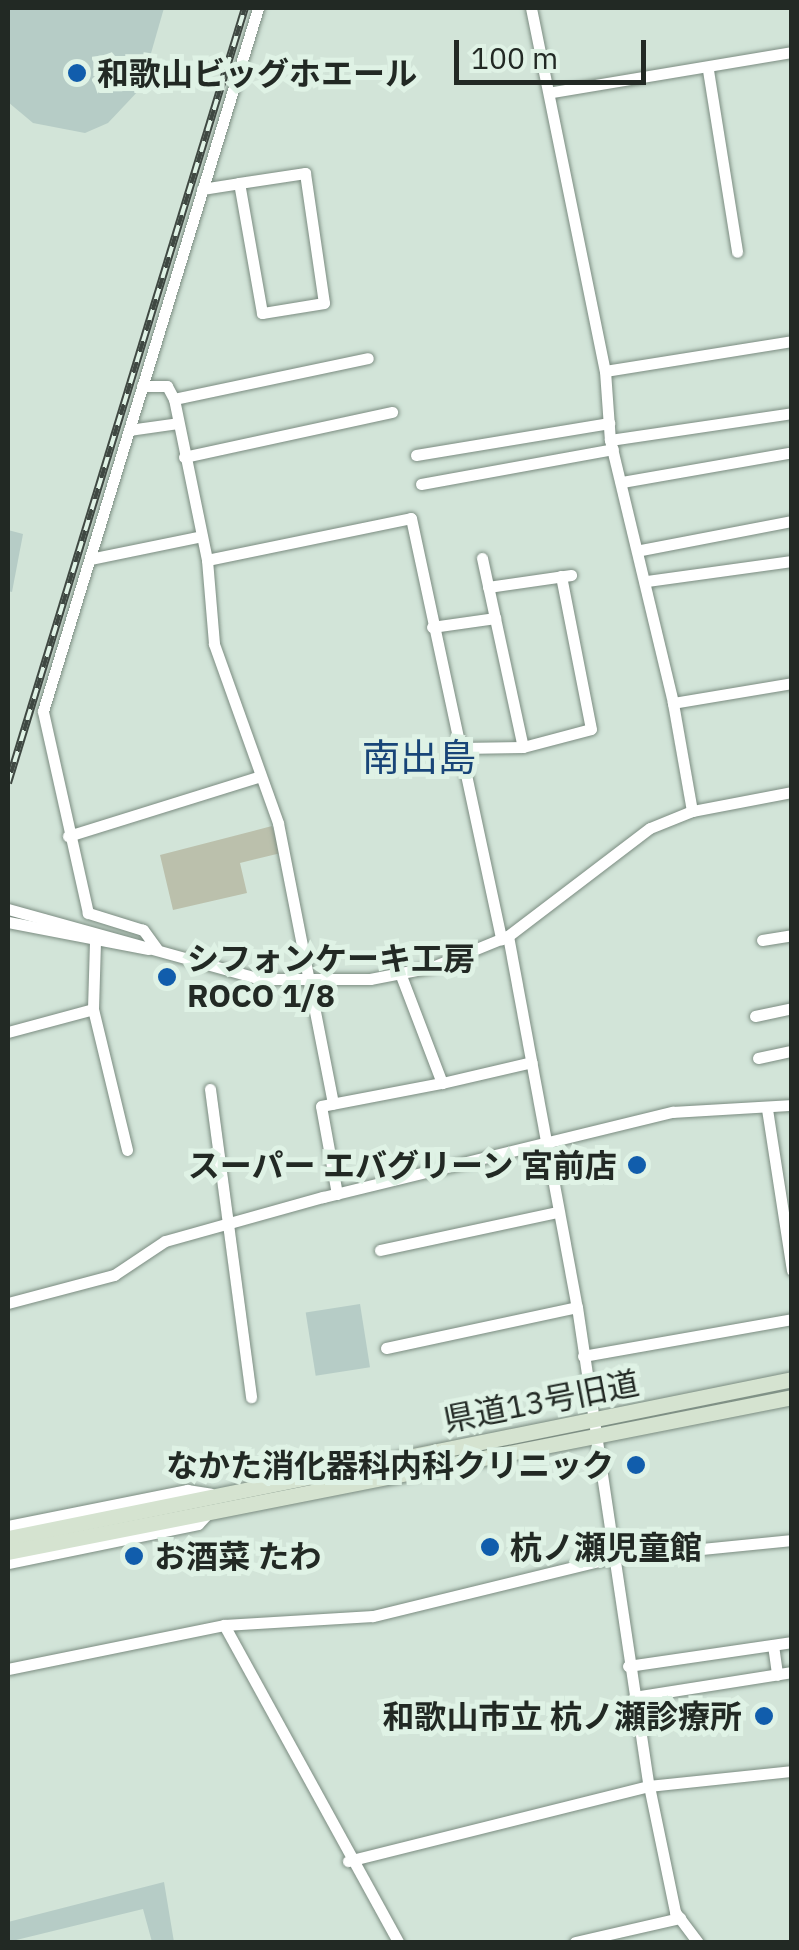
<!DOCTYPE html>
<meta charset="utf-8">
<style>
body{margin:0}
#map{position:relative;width:799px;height:1950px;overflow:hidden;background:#d2e4d8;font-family:"IBM Plex Sans","Noto Sans JP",sans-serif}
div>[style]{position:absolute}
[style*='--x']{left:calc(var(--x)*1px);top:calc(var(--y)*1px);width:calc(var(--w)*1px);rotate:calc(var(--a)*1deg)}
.green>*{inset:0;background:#bbc0ac}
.building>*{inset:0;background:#b6ccc6;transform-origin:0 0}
.roads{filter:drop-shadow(0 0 2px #7b8c81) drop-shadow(0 0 2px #7b8c81)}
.street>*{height:11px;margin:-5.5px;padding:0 5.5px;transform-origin:5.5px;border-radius:5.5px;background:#fff}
.secondary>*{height:15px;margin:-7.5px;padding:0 7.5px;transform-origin:7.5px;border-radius:7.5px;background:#d5e3d0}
.rail>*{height:8px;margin-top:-4px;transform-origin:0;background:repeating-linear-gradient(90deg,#dff2e5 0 11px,#3f4842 0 22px);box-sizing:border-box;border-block:2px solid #3f4842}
.dots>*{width:28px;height:28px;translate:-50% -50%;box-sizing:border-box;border:5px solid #dff2e5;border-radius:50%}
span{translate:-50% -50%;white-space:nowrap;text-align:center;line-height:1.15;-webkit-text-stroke:10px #dff2e5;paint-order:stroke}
.poi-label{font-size:32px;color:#222924;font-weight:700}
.left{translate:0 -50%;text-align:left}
.right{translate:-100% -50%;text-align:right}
.street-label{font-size:32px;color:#222924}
.quarter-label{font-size:38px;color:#184578}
.frame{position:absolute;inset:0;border:10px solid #222924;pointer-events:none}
.scale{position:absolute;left:454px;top:40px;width:192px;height:45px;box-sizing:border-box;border:5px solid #222924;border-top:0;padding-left:12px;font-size:30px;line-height:35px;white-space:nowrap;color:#222924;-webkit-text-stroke:8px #dff2e5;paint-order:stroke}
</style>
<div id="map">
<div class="green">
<div style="clip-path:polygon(272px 826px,281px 853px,240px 863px,247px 893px,173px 910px,160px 855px)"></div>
</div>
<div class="building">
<div style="clip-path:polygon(8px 8px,164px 8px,141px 88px,108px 123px,85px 133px,33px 123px,8px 102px)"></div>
<div style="clip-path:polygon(8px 530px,23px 534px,12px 592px,8px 591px)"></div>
<div style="left:360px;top:1304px;width:64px;height:55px;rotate:81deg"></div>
<div style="clip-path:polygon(164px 1882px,174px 1942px,152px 1942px,143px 1909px,8px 1942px,8px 1922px)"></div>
</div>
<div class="roads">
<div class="street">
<div style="--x:531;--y:8;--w:370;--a:78.5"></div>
<div style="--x:605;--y:371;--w:69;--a:85.9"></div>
<div style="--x:610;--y:440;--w:270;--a:76.5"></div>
<div style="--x:708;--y:70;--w:184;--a:80.9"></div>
<div style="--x:553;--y:92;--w:242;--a:-9.5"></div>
<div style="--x:202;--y:189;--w:37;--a:-9"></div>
<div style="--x:239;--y:183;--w:67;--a:-8.6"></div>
<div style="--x:305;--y:173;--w:131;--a:81.7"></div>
<div style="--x:324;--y:303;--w:63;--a:170.8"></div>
<div style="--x:262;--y:313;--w:132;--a:-100"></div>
<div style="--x:605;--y:371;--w:189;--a:-9.1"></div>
<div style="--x:142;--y:386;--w:25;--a:0"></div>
<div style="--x:167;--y:386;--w:15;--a:62"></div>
<div style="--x:174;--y:399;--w:198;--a:-11.9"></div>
<div style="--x:174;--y:399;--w:164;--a:78.4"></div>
<div style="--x:207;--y:560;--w:84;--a:85.2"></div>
<div style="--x:214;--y:644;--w:190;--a:70.3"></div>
<div style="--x:278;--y:823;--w:286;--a:78.9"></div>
<div style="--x:129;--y:430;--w:49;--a:-8.1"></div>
<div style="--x:610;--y:440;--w:184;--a:-8.4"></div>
<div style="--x:416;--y:455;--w:196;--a:-9.4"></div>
<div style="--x:184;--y:457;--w:213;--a:-12.2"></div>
<div style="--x:622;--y:482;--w:169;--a:-9.9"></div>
<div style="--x:421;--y:484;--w:195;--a:-10.3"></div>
<div style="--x:641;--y:550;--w:154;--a:-10.9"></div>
<div style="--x:482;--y:558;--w:193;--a:77.8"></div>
<div style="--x:90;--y:559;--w:114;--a:-11.6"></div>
<div style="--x:207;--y:560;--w:208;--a:-11.6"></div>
<div style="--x:411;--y:518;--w:431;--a:77.9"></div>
<div style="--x:647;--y:581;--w:146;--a:-7.9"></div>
<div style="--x:488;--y:587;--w:84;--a:-8.2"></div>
<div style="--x:432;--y:627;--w:64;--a:-8.1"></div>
<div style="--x:460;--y:748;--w:63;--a:-0.9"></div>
<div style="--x:523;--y:747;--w:70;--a:-14.8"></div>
<div style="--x:591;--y:729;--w:156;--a:-101.1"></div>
<div style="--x:692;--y:811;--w:110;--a:-100"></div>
<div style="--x:673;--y:703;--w:121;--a:-9.5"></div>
<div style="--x:68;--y:836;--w:199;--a:-17.3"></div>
<div style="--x:8;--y:909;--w:263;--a:15.5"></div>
<div style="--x:261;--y:979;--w:109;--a:0"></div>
<div style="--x:370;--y:979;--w:63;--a:-11"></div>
<div style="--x:432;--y:967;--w:82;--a:-22.2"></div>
<div style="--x:508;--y:936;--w:178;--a:-37.3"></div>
<div style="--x:650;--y:828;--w:45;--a:-22"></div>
<div style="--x:692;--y:811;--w:102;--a:-10.8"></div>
<div style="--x:8;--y:922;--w:143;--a:10.9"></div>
<div style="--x:508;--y:936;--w:377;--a:79.5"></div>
<div style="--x:577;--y:1307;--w:484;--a:81.5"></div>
<div style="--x:649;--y:1786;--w:129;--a:78.3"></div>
<div style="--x:675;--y:1912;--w:38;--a:53"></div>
<div style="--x:762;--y:940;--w:30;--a:-9"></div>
<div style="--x:157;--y:949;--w:24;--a:-126"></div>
<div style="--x:143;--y:930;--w:58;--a:-162.8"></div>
<div style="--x:88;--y:913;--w:207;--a:-102.6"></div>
<div style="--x:43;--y:711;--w:735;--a:-72.99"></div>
<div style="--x:400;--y:973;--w:118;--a:69.1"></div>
<div style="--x:442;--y:1083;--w:92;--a:-13.1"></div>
<div style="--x:93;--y:1009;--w:145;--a:76.4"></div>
<div style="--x:755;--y:1016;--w:38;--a:-12"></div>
<div style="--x:8;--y:1032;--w:88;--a:-15.1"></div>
<div style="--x:93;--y:1009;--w:68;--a:-88.3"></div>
<div style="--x:758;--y:1058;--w:35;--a:-12"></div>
<div style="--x:210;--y:1089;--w:311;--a:82.4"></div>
<div style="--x:767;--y:1109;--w:163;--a:81.2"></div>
<div style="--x:337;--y:1194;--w:89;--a:-100.3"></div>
<div style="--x:321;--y:1106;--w:123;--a:-10.8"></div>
<div style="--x:380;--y:1250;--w:181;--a:-12.1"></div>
<div style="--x:8;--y:1303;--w:110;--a:-14.8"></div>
<div style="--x:114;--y:1275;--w:61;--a:-33.7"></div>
<div style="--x:165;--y:1241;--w:164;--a:-15.6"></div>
<div style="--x:323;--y:1197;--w:360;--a:-13.7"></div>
<div style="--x:673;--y:1112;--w:119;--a:-3.4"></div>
<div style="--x:386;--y:1348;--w:195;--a:-12.1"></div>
<div style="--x:583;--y:1356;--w:212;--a:-10"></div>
<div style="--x:8;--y:1526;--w:183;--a:-11.4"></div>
<div style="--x:187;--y:1490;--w:24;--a:9"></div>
<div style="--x:8;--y:1563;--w:194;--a:-11.6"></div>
<div style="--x:198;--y:1524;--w:18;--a:-47"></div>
<div style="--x:224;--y:1625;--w:362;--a:61.2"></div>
<div style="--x:773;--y:1645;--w:30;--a:82"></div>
<div style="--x:628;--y:1666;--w:166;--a:-8.3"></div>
<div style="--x:8;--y:1669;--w:220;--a:-11.5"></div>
<div style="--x:224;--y:1625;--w:149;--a:-3.5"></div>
<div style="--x:373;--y:1616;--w:245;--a:-13.7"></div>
<div style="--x:611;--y:1558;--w:182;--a:-5.7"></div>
<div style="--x:634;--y:1697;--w:160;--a:-9"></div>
<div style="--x:348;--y:1861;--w:310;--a:-14"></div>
<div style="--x:649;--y:1786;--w:144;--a:-6"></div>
<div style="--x:575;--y:1942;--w:108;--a:-12.9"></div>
</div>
<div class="secondary">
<div style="--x:8;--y:1538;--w:800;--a:-11.46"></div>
<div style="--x:8;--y:1552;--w:799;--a:-11.18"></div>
</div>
</div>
<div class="rail">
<div style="--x:8;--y:783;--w:810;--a:-73"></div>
</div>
<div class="dots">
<div style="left:77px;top:73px;background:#115dac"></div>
<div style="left:167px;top:977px;background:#115dac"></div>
<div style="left:637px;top:1165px;background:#115dac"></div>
<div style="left:636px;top:1465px;background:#115dac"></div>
<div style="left:490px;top:1547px;background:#115dac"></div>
<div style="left:134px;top:1556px;background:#115dac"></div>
<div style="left:764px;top:1716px;background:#115dac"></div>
</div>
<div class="poi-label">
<span class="left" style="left:97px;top:73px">和歌山ビッグホエール</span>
<span class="left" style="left:187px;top:977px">シフォンケーキ工房<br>ROCO 1/8</span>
<span class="right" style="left:617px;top:1165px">スーパー エバグリーン 宮前店</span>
<span class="right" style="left:614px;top:1465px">なかた消化器科内科クリニック</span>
<span class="left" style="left:510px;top:1547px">杭ノ瀬児童館</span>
<span class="left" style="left:154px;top:1556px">お酒菜 たわ</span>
<span class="right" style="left:742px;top:1716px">和歌山市立 杭ノ瀬診療所</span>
</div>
<div class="street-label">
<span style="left:541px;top:1401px;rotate:-11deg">県道13号旧道</span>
</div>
<div class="quarter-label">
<span style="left:419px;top:757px">南出島</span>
</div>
<div class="frame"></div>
<div class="scale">100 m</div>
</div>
